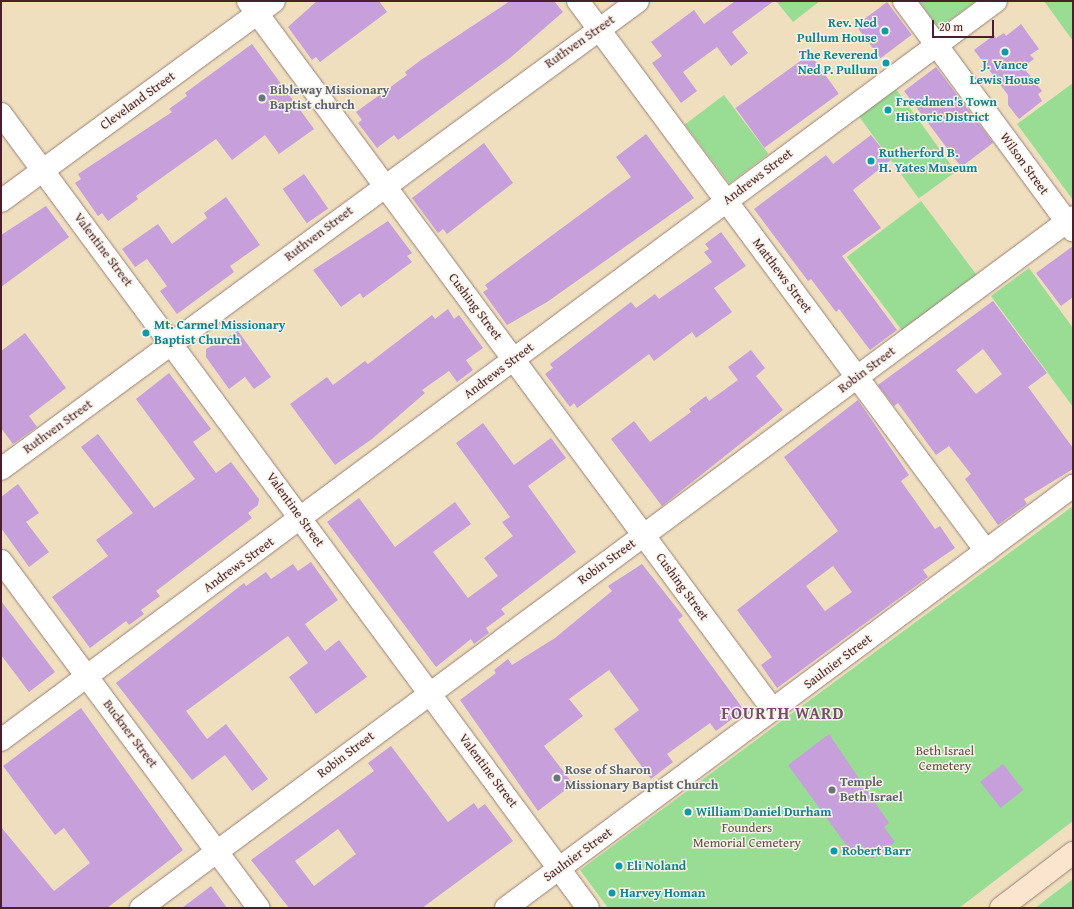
<!DOCTYPE html>
<style>
body{margin:0}
#map{position:relative;width:1074px;height:909px;overflow:hidden;background:#efdfbf;font-family:"Gentium Book Plus",serif}
div>[style]{position:absolute}
[style*='--x']{left:calc(var(--x)*1px);top:calc(var(--y)*1px);width:calc(var(--w)*1px);rotate:calc(var(--a)*1deg)}
.green>*{inset:0;background:#99dd95;transform-origin:0 0}
.building>*{inset:0;background:#c69fdb;transform-origin:0 0}
.roads{filter:drop-shadow(0 0 1px #9c7f75) drop-shadow(0 0 1px #9c7f75)}
.minor>*{height:22px;margin:-11px;padding:0 11px;transform-origin:11px;border-radius:11px;background:#fff}
.secondary>*{height:22px;margin:-11px;padding:0 11px;transform-origin:11px;border-radius:11px;background:#fce5cf}
.dots>*{width:11px;height:11px;translate:-50% -50%;box-sizing:border-box;border:2px solid #f7f3e8;border-radius:50%}
span{translate:-50% -50%;white-space:nowrap;text-align:center;line-height:1.15;-webkit-text-stroke:3px #f7f3e8;paint-order:stroke}
.culture-label{font-size:13px;color:#0d838f;font-weight:700}
.right{translate:-100% -50%;text-align:right}
.left{translate:0 -50%;text-align:left}
.street-label{font-size:13px;color:#4a1f2b}
.worship-label{font-size:13px;color:#5b616d;font-weight:700}
.park-label{font-size:13px;color:#5e4e46}
.district-label{font-size:17px;color:#754c69;font-weight:700;letter-spacing:1px}
.frame{position:absolute;inset:0;border:2px solid #4a1f2b;pointer-events:none}
.scale{position:absolute;left:932px;top:20px;width:62px;height:18px;box-sizing:border-box;border:2px solid #4a1f2b;border-top:0;padding-left:5px;font-size:12px;line-height:14px;white-space:nowrap;color:#4a1f2b;-webkit-text-stroke:3px #f7f3e8;paint-order:stroke}
</style>
<div id="map">
<div class="green">
<div style="clip-path:polygon(776px 1px,820px 1px,793px 22px)"></div>
<div style="clip-path:polygon(919px 1px,976px 1px,939px 28px)"></div>
<div style="clip-path:polygon(1044px 1px,1073px 1px,1073px 41px)"></div>
<div style="clip-path:polygon(1073px 83px,1073px 200px,1017px 124px)"></div>
<div style="left:896px;top:89px;width:102px;height:46px;rotate:54deg"></div>
<div style="left:724px;top:95px;width:74px;height:49px;rotate:53deg"></div>
<div style="left:921px;top:201px;width:92px;height:93px;rotate:53deg"></div>
<div style="clip-path:polygon(1029px 268px,1073px 328px,1073px 407px,991px 296px)"></div>
<div style="clip-path:polygon(1073px 506px,1073px 821px,959px 908px,608px 908px,580px 870px)"></div>
<div style="clip-path:polygon(1073px 879px,1073px 908px,1035px 908px)"></div>
</div>
<div class="building">
<div style="clip-path:polygon(317px 1px,379px 1px,387px 12px,320px 62px,316px 57px,312px 60px,288px 27px)"></div>
<div style="clip-path:polygon(510px 1px,554px 1px,563px 12px,510px 58px,398px 140px,394px 135px,377px 148px,358px 123px,362px 120px,356px 112px,407px 75px,405px 72px,421px 60px)"></div>
<div style="clip-path:polygon(735px 1px,774px 1px,732px 32px,748px 53px,731px 66px,717px 47px,683px 72px,697px 91px,681px 103px,652px 63px,662px 56px,651px 42px,694px 10px,704px 24px)"></div>
<div style="left:887px;top:2px;width:41px;height:39px;rotate:53deg"></div>
<div style="clip-path:polygon(1021px 24px,1039px 49px,1030px 55px,1034px 59px,1023px 67px,1042px 91px,1038px 94px,1042px 101px,1019px 119px,1008px 105px,1008px 95px,974px 50px,994px 35px,996px 38px,1004px 33px,1006px 36px)"></div>
<div style="clip-path:polygon(252px 44px,314px 129px,279px 154px,265px 135px,232px 160px,216px 139px,136px 196px,138px 199px,108px 221px,102px 213px,98px 216px,75px 183px,81px 179px,78px 174px,172px 112px,169px 109px,187px 96px,185px 93px)"></div>
<div style="left:810px;top:54px;width:49px;height:92px;rotate:54deg"></div>
<div style="left:936px;top:67px;width:95px;height:40px;rotate:53deg"></div>
<div style="clip-path:polygon(646px 134px,694px 198px,547px 302px,507px 325px,483px 292px,488px 289px,485px 285px,631px 177px,616px 157px)"></div>
<div style="clip-path:polygon(871px 135px,891px 160px,853px 190px,881px 228px,842px 256px,897px 330px,870px 350px,839px 309px,836px 312px,811px 279px,808px 281px,754px 209px,826px 155px,833px 164px)"></div>
<div style="clip-path:polygon(484px 143px,513px 183px,447px 234px,443px 229px,438px 233px,412px 198px)"></div>
<div style="left:304px;top:174px;width:42px;height:26px;rotate:55deg"></div>
<div style="clip-path:polygon(226px 197px,260px 245px,230px 266px,234px 272px,177px 314px,160px 291px,167px 286px,147px 259px,135px 267px,122px 249px,158px 224px,172px 244px,207px 218px,204px 213px)"></div>
<div style="clip-path:polygon(46px 206px,69px 237px,1px 287px,1px 235px)"></div>
<div style="clip-path:polygon(388px 221px,412px 253px,407px 256px,412px 262px,363px 298px,360px 293px,341px 307px,313px 270px)"></div>
<div style="clip-path:polygon(721px 232px,746px 266px,714px 288px,732px 312px,696px 338px,692px 332px,654px 361px,649px 354px,577px 408px,574px 403px,570px 407px,545px 374px,553px 368px,550px 364px,631px 302px,636px 308px,655px 294px,659px 299px,712px 262px,704px 252px,709px 249px,705px 244px)"></div>
<div style="clip-path:polygon(1073px 246px,1073px 297px,1061px 306px,1036px 273px)"></div>
<div style="clip-path:polygon(evenodd,993px 301px,1047px 373px,1028px 387px,1073px 448px,1073px 469px,1024px 499px,1027px 504px,998px 525px,965px 479px,971px 474px,949px 446px,936px 455px,898px 403px,894px 406px,878px 385px,993px 301px,983px 349px,1002px 374px,976px 394px,956px 370px,983px 349px)"></div>
<div style="clip-path:polygon(448px 309px,454px 319px,459px 315px,483px 348px,466px 360px,473px 370px,457px 382px,449px 371px,422px 390px,425px 393px,372px 439px,335px 465px,290px 404px,327px 377px,333px 385px,365px 361px,368px 364px,432px 315px,435px 319px)"></div>
<div style="clip-path:polygon(238px 331px,271px 377px,254px 389px,245px 377px,229px 389px,206px 357px,206px 349px)"></div>
<div style="clip-path:polygon(25px 333px,66px 388px,29px 416px,37px 427px,13px 444px,1px 428px,1px 351px)"></div>
<div style="clip-path:polygon(751px 350px,765px 368px,756px 376px,783px 410px,662px 506px,611px 439px,634px 421px,650px 442px,691px 412px,689px 409px,706px 396px,709px 401px,738px 380px,728px 367px)"></div>
<div style="clip-path:polygon(169px 373px,211px 429px,193px 442px,216px 473px,231px 462px,259px 499px,258px 505px,248px 513px,252px 518px,156px 591px,160px 596px,141px 610px,144px 614px,129px 625px,126px 621px,90px 648px,52px 597px,108px 556px,96px 540px,133px 513px,81px 447px,98px 434px,154px 508px,195px 479px,136px 399px)"></div>
<div style="clip-path:polygon(evenodd,858px 400px,909px 475px,901px 481px,935px 529px,940px 526px,955px 548px,923px 570px,928px 577px,777px 688px,761px 665px,772px 657px,737px 610px,838px 531px,784px 457px,858px 400px,833px 566px,852px 592px,825px 611px,806px 586px,833px 566px)"></div>
<div style="clip-path:polygon(483px 423px,514px 465px,551px 438px,566px 458px,528px 486px,576px 552px,501px 609px,505px 614px,486px 628px,489px 633px,474px 644px,471px 639px,436px 667px,327px 522px,359px 498px,395px 547px,455px 502px,471px 524px,433px 552px,468px 598px,498px 576px,484px 558px,513px 536px,502px 522px,510px 517px,456px 443px)"></div>
<div style="clip-path:polygon(18px 484px,39px 513px,26px 522px,49px 552px,29px 567px,1px 528px,1px 497px)"></div>
<div style="clip-path:polygon(311px 562px,338px 600px,305px 624px,325px 651px,339px 640px,367px 677px,316px 714px,289px 677px,308px 663px,288px 636px,186px 711px,207px 739px,226px 724px,268px 779px,252px 791px,225px 755px,192px 780px,116px 683px,244px 583px,246px 586px,266px 572px,271px 579px,293px 564px,298px 571px)"></div>
<div style="clip-path:polygon(642px 564px,683px 616px,678px 620px,744px 710px,716px 731px,710px 723px,667px 754px,673px 762px,651px 779px,614px 729px,639px 710px,609px 670px,569px 699px,583px 716px,544px 746px,573px 784px,538px 811px,460px 700px,496px 673px,494px 670px,508px 659px,512px 665px,555px 638px,612px 591px,608px 586px)"></div>
<div style="clip-path:polygon(1px 601px,55px 672px,29px 692px,1px 655px)"></div>
<div style="clip-path:polygon(81px 708px,183px 850px,107px 908px,1px 908px,1px 827px,54px 891px,90px 863px,64px 828px,55px 835px,3px 766px)"></div>
<div style="clip-path:polygon(829px 734px,889px 823px,884px 827px,895px 842px,872px 859px,860px 843px,850px 850px,788px 765px)"></div>
<div style="clip-path:polygon(evenodd,391px 746px,448px 822px,474px 803px,478px 809px,485px 804px,513px 841px,422px 908px,289px 908px,251px 860px,374px 771px,368px 763px,391px 746px,338px 829px,356px 854px,314px 886px,295px 861px,338px 829px)"></div>
<div style="left:1003px;top:764px;width:33px;height:29px;rotate:52deg"></div>
<div style="clip-path:polygon(211px 886px,227px 908px,182px 908px)"></div>
</div>
<div class="roads">
<div class="minor">
<div style="--x:248;--y:1;--w:882;--a:53.48"></div>
<div style="--x:578;--y:1;--w:685;--a:53.43"></div>
<div style="--x:904;--y:1;--w:285;--a:53.6"></div>
<div style="--x:1;--y:114;--w:987;--a:53.52"></div>
<div style="--x:1;--y:201;--w:338;--a:-36.2"></div>
<div style="--x:1;--y:469;--w:790;--a:-36.3"></div>
<div style="--x:1;--y:561;--w:432;--a:53.4"></div>
<div style="--x:1;--y:740;--w:1239;--a:-36.6"></div>
<div style="--x:141;--y:908;--w:1160;--a:-36.55"></div>
<div style="--x:506;--y:908;--w:707;--a:-36.66"></div>
</div>
<div class="secondary">
<div style="--x:1001;--y:908;--w:91;--a:-37.4"></div>
</div>
</div>
<div class="dots">
<div style="left:885px;top:31px;background:#0f9aa8"></div>
<div style="left:1005px;top:52px;background:#0f9aa8"></div>
<div style="left:886px;top:63px;background:#0f9aa8"></div>
<div style="left:262px;top:98px;background:#6b7280"></div>
<div style="left:888px;top:110px;background:#0f9aa8"></div>
<div style="left:871px;top:161px;background:#0f9aa8"></div>
<div style="left:146px;top:333px;background:#0f9aa8"></div>
<div style="left:557px;top:778px;background:#6b7280"></div>
<div style="left:832px;top:790px;background:#6b7280"></div>
<div style="left:688px;top:812px;background:#0f9aa8"></div>
<div style="left:834px;top:851px;background:#0f9aa8"></div>
<div style="left:619px;top:866px;background:#0f9aa8"></div>
<div style="left:612px;top:893px;background:#0f9aa8"></div>
</div>
<div class="culture-label">
<span class="right" style="left:877px;top:31px">Rev. Ned<br>Pullum House</span>
<span class="right" style="left:878px;top:63px">The Reverend<br>Ned P. Pullum</span>
<span style="left:1005px;top:73px">J. Vance<br>Lewis House</span>
<span class="left" style="left:896px;top:110px">Freedmen's Town<br>Historic District</span>
<span class="left" style="left:879px;top:161px">Rutherford B.<br>H. Yates Museum</span>
<span class="left" style="left:154px;top:333px">Mt. Carmel Missionary<br>Baptist Church</span>
<span class="left" style="left:696px;top:812px">William Daniel Durham</span>
<span class="left" style="left:842px;top:851px">Robert Barr</span>
<span class="left" style="left:627px;top:866px">Eli Noland</span>
<span class="left" style="left:620px;top:893px">Harvey Homan</span>
</div>
<div class="street-label">
<span style="left:580px;top:42px;rotate:-35deg">Ruthven Street</span>
<span style="left:138px;top:101px;rotate:-36deg">Cleveland Street</span>
<span style="left:1024px;top:164px;rotate:54deg">Wilson Street</span>
<span style="left:758px;top:177px;rotate:-37deg">Andrews Street</span>
<span style="left:319px;top:234px;rotate:-37deg">Ruthven Street</span>
<span style="left:103px;top:250px;rotate:53deg">Valentine Street</span>
<span style="left:782px;top:276px;rotate:53deg">Matthews Street</span>
<span style="left:475px;top:307px;rotate:53deg">Cushing Street</span>
<span style="left:867px;top:370px;rotate:-37deg">Robin Street</span>
<span style="left:499px;top:371px;rotate:-37deg">Andrews Street</span>
<span style="left:58px;top:427px;rotate:-36deg">Ruthven Street</span>
<span style="left:295px;top:510px;rotate:54deg">Valentine Street</span>
<span style="left:607px;top:562px;rotate:-36deg">Robin Street</span>
<span style="left:239px;top:565px;rotate:-36deg">Andrews Street</span>
<span style="left:682px;top:587px;rotate:54deg">Cushing Street</span>
<span style="left:838px;top:662px;rotate:-37deg">Saulnier Street</span>
<span style="left:130px;top:734px;rotate:53deg">Buckner Street</span>
<span style="left:346px;top:755px;rotate:-37deg">Robin Street</span>
<span style="left:488px;top:771px;rotate:53deg">Valentine Street</span>
<span style="left:578px;top:855px;rotate:-36deg">Saulnier Street</span>
</div>
<div class="worship-label">
<span class="left" style="left:270px;top:98px">Bibleway Missionary<br>Baptist church</span>
<span class="left" style="left:565px;top:778px">Rose of Sharon<br>Missionary Baptist Church</span>
<span class="left" style="left:840px;top:790px">Temple<br>Beth Israel</span>
</div>
<div class="park-label">
<span style="left:945px;top:759px">Beth Israel<br>Cemetery</span>
<span style="left:747px;top:836px">Founders<br>Memorial Cemetery</span>
</div>
<div class="district-label">
<span style="left:783px;top:713px">FOURTH WARD</span>
</div>
<div class="frame"></div>
<div class="scale">20 m</div>
</div>
